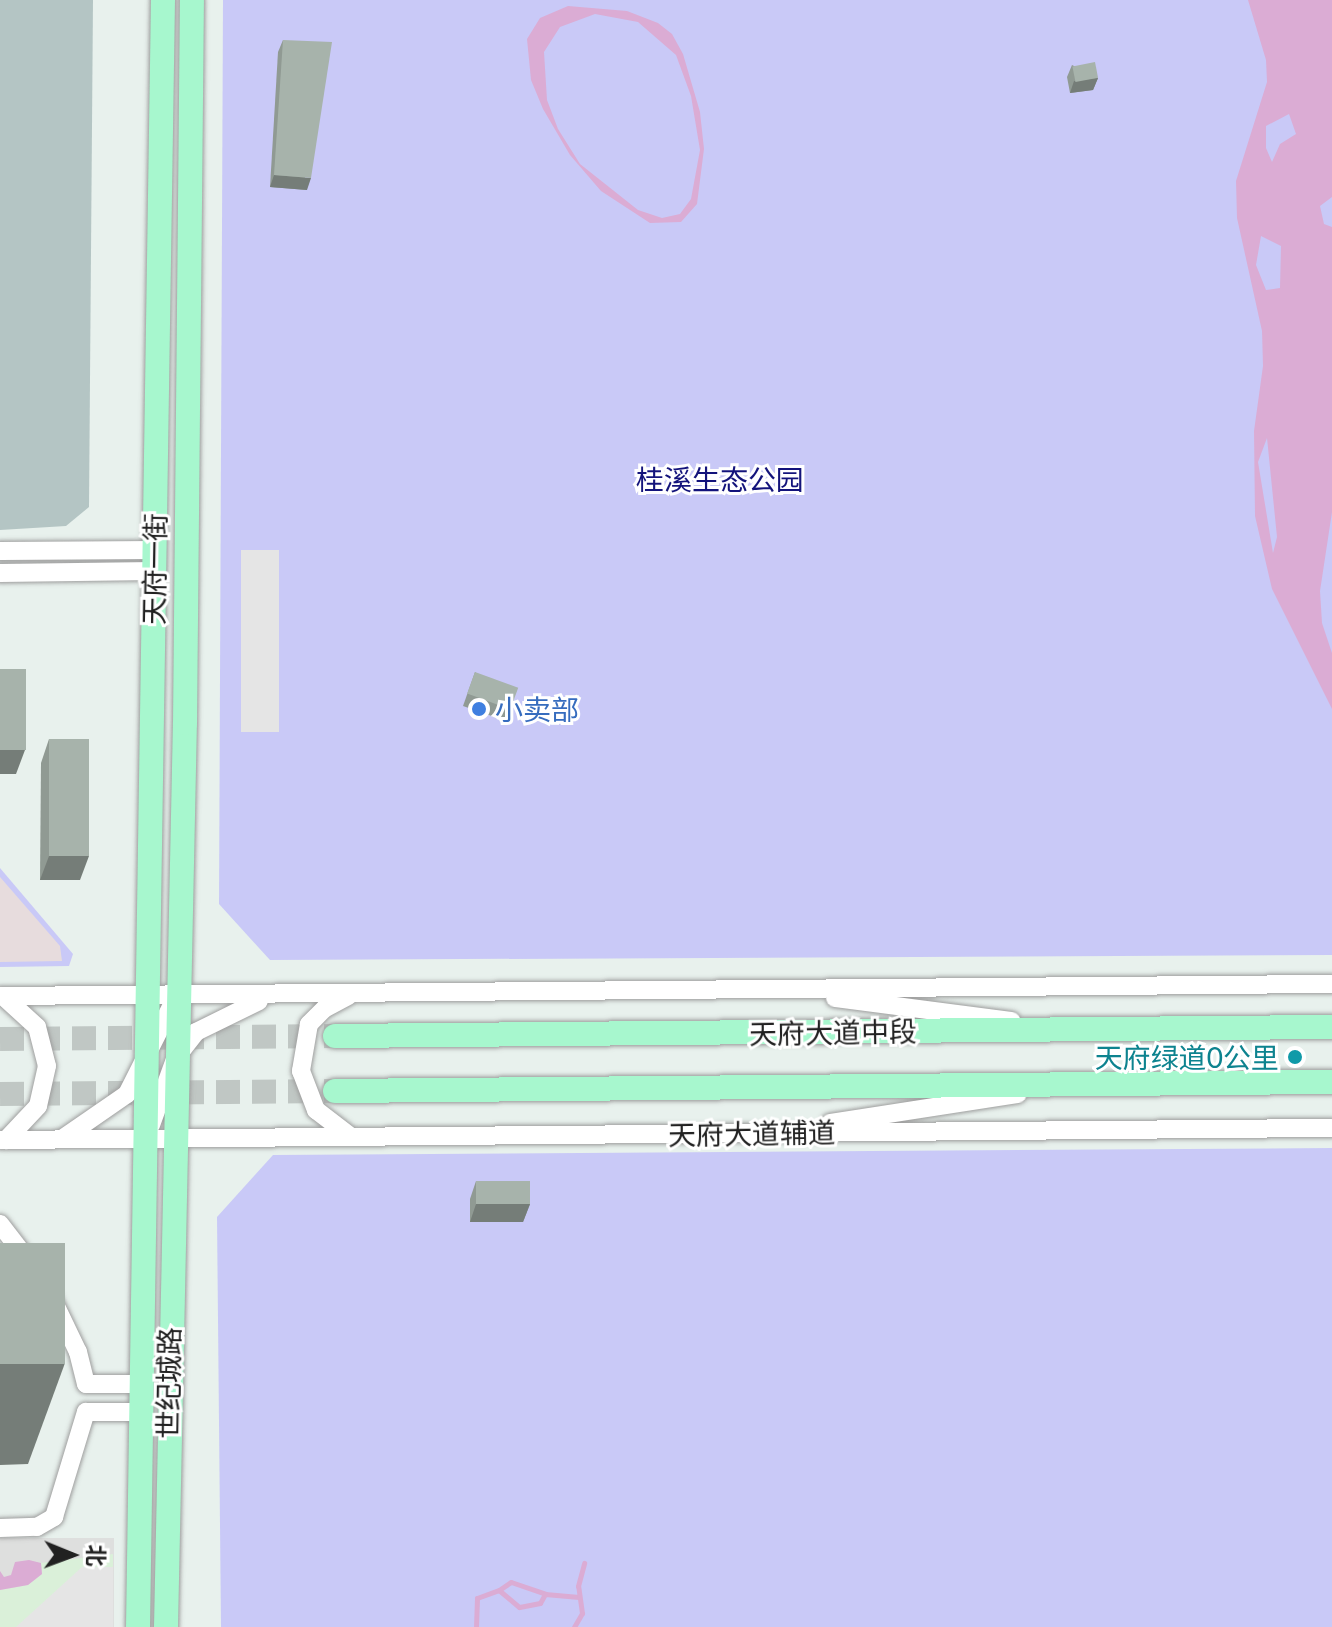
<!DOCTYPE html>
<meta charset="utf-8">
<style>
body{margin:0}
#map{position:relative;width:1332px;height:1627px;overflow:hidden;background:#e8f1ed;font-family:Lato,"Noto Sans SC",sans-serif}
div>[style]{position:absolute}
[style*='--x']{left:calc(var(--x)*1px);top:calc(var(--y)*1px);width:calc(var(--w)*1px);rotate:calc(var(--a)*1deg)}
.residential>*{inset:0;background:#dedfde;transform-origin:0 0}
.commercial>*{inset:0;background:#daf0d9}
.construction>*{inset:0;background:#b4c5c4}
.park>*{inset:0;background:#c9c9f7}
.parking>*{inset:0;background:#e5e5e5;transform-origin:0 0}
.plaza>*{inset:0;background:#e7dcdd}
.water>*{inset:0;background:#dbacd4}
.stream>*{height:5px;margin:-2.5px;padding:0 2.5px;transform-origin:2.5px;border-radius:2.5px;background:#dbacd4}
.major-tunnel>*{height:24px;margin-top:-12px;transform-origin:0;background:repeating-linear-gradient(90deg,#c0c7c4 0 24px,transparent 0 36px)}
.roads{filter:drop-shadow(0 0 2px #9e9e9e) drop-shadow(0 0 2px #9e9e9e)}
.minor>*{height:18px;margin:-9px;padding:0 9px;transform-origin:9px;border-radius:9px;background:#fff}
.major>*{height:24px;margin:-12px;padding:0 12px;transform-origin:12px;border-radius:12px;background:#a7f7ce}
.wall>*{inset:0;background:#909a93}
.shaded-wall>*{inset:0;background:#757d78}
.building>*{inset:0;background:#a7b3ab;transform-origin:0 0}
.dots>*{width:22px;height:22px;translate:-50% -50%;box-sizing:border-box;border:4px solid #fff;border-radius:50%}
span{translate:-50% -50%;white-space:nowrap;text-align:center;line-height:1.15;-webkit-text-stroke:6px #fff;paint-order:stroke}
.park-label{font-size:28px;color:#13137b}
.street-label{font-size:28px;color:#212121}
.shop-label{font-size:28px;color:#366cbe}
.left{translate:0 -50%;text-align:left}
.culture-label{font-size:28px;color:#0d838f}
.right{translate:-100% -50%;text-align:right}
.north{position:absolute;left:32px;top:1515px;width:80px;height:80px;-webkit-text-stroke:6px #fff;paint-order:stroke;rotate:91deg;font-size:22px;font-weight:700;line-height:32px;text-align:center;color:#212121}
.north::after{content:'';display:block;margin:auto;width:28px;height:36px;background:#212121;clip-path:polygon(50% 0,100% 100%,50% 72%,0 100%)}
</style>
<div id="map">
<div class="residential">
<div style="left:0;top:1538px;width:114px;height:89px"></div>
</div>
<div class="commercial">
<div style="clip-path:polygon(113px 1554px,113px 1627px,0 1627px,0 1590px,28px 1585px,42px 1574px,41px 1563px)"></div>
</div>
<div class="construction">
<div style="clip-path:polygon(0 0,93px 0,89px 507px,66px 526px,0 530px)"></div>
</div>
<div class="park">
<div style="clip-path:polygon(223px 0,1332px 0,1332px 955px,270px 960px,219px 904px)"></div>
<div style="clip-path:polygon(0 868px,73px 954px,69px 966px,0 967px)"></div>
<div style="clip-path:polygon(1332px 1148px,1332px 1627px,221px 1627px,217px 1217px,273px 1155px)"></div>
</div>
<div class="parking">
<div style="left:241px;top:550px;width:38px;height:182px"></div>
<div style="clip-path:polygon(82px 1567px,113px 1567px,113px 1627px,16px 1627px)"></div>
</div>
<div class="plaza">
<div style="clip-path:polygon(0 877px,60px 946px,62px 961px,0 962px)"></div>
</div>
<div class="water">
<div style="clip-path:polygon(evenodd,1248px 0,1332px 0,1332px 197px,1320px 206px,1324px 224px,1332px 227px,1332px 512px,1320px 591px,1322px 623px,1332px 653px,1332px 709px,1272px 589px,1255px 516px,1254px 431px,1263px 366px,1262px 331px,1237px 218px,1236px 181px,1267px 82px,1266px 60px,1248px 0,1289px 114px,1296px 134px,1280px 144px,1272px 162px,1266px 148px,1266px 126px,1289px 114px,1248px 0,1261px 236px,1281px 246px,1280px 288px,1266px 290px,1256px 265px,1261px 236px,1248px 0,1267px 438px,1277px 537px,1273px 553px,1258px 462px,1267px 438px)"></div>
<div style="clip-path:polygon(evenodd,568px 6px,627px 11px,658px 23px,672px 34px,683px 54px,700px 112px,704px 149px,697px 204px,681px 222px,650px 223px,601px 191px,570px 155px,543px 109px,531px 80px,527px 39px,540px 18px,568px 6px,595px 14px,638px 22px,676px 55px,691px 96px,700px 150px,691px 199px,680px 214px,662px 218px,638px 210px,580px 164px,558px 129px,547px 100px,544px 52px,560px 27px,595px 14px)"></div>
<div style="clip-path:polygon(29px 1560px,41px 1563px,42px 1574px,28px 1585px,0 1590px,0 1571px,4px 1577px,11px 1575px,15px 1562px)"></div>
</div>
<div class="stream">
<div style="--x:545;--y:1594;--w:10;--a:119"></div>
<div style="--x:540;--y:1603;--w:21;--a:169"></div>
<div style="--x:519;--y:1607;--w:26;--a:-140"></div>
<div style="--x:499;--y:1590;--w:14;--a:-34"></div>
<div style="--x:511;--y:1582;--w:36;--a:19"></div>
<div style="--x:545;--y:1594;--w:34;--a:5"></div>
<div style="--x:476;--y:1627;--w:29;--a:-88"></div>
<div style="--x:477;--y:1598;--w:23;--a:-20"></div>
<div style="--x:574;--y:1627;--w:16;--a:-60"></div>
<div style="--x:582;--y:1613;--w:27;--a:-98"></div>
<div style="--x:578;--y:1586;--w:24;--a:-75"></div>
</div>
<div class="major-tunnel">
<div style="--x:0;--y:1039;--w:335;--a:-0.5"></div>
<div style="--x:0;--y:1094;--w:335;--a:-0.5"></div>
</div>
<div class="roads">
<div class="minor">
<div style="--x:0;--y:551;--w:155;--a:-0.4"></div>
<div style="--x:0;--y:573;--w:154;--a:-0.7"></div>
<div style="--x:0;--y:996;--w:1332;--a:-0.52"></div>
<div style="--x:3;--y:996;--w:46;--a:42.4"></div>
<div style="--x:37;--y:1027;--w:40;--a:75.6"></div>
<div style="--x:47;--y:1066;--w:41;--a:102.7"></div>
<div style="--x:38;--y:1106;--w:47;--a:133.3"></div>
<div style="--x:348;--y:996;--w:26;--a:152"></div>
<div style="--x:325;--y:1008;--w:23;--a:135"></div>
<div style="--x:309;--y:1024;--w:48;--a:99.7"></div>
<div style="--x:301;--y:1071;--w:42;--a:69"></div>
<div style="--x:316;--y:1110;--w:43;--a:37.4"></div>
<div style="--x:835;--y:998;--w:178;--a:7.4"></div>
<div style="--x:830;--y:1123;--w:190;--a:-8.8"></div>
<div style="--x:151;--y:1125;--w:70;--a:-70"></div>
<div style="--x:175;--y:1059;--w:34;--a:-52"></div>
<div style="--x:196;--y:1032;--w:70;--a:-26.2"></div>
<div style="--x:62;--y:1139;--w:79;--a:-34.7"></div>
<div style="--x:127;--y:1094;--w:104;--a:-63.2"></div>
<div style="--x:0;--y:1140;--w:1332;--a:-0.52"></div>
<div style="--x:0;--y:1224;--w:49;--a:52.4"></div>
<div style="--x:52;--y:1298;--w:60;--a:64.3"></div>
<div style="--x:78;--y:1352;--w:33;--a:76"></div>
<div style="--x:86;--y:1384;--w:55;--a:0"></div>
<div style="--x:0;--y:1528;--w:37;--a:-2"></div>
<div style="--x:37;--y:1527;--w:20;--a:-30"></div>
<div style="--x:54;--y:1517;--w:110;--a:-73.1"></div>
<div style="--x:86;--y:1412;--w:55;--a:0"></div>
</div>
<div class="major">
<div style="--x:335;--y:1036;--w:997;--a:-0.52"></div>
<div style="--x:335;--y:1091;--w:997;--a:-0.52"></div>
<div style="--x:138;--y:1627;--w:1627;--a:-89.12"></div>
<div style="--x:166;--y:1627;--w:904;--a:-88.8"></div>
<div style="--x:185;--y:723;--w:723;--a:-89.45"></div>
</div>
</div>
<div class="wall">
<div style="clip-path:polygon(283px 40px,307px 190px,270px 187px,278px 52px)"></div>
<div style="clip-path:polygon(1072px 65px,1098px 78px,1093px 90px,1070px 93px,1067px 77px)"></div>
<div style="clip-path:polygon(475px 672px,511px 709px,506px 721px,463px 706px)"></div>
<div style="clip-path:polygon(49px 739px,80px 880px,40px 880px,41px 763px)"></div>
<div style="clip-path:polygon(476px 1181px,530px 1204px,523px 1222px,470px 1222px,470px 1199px)"></div>
</div>
<div class="shaded-wall">
<div style="clip-path:polygon(1098px 78px,1093px 90px,1070px 93px,1074px 81px)"></div>
<div style="clip-path:polygon(274px 175px,311px 178px,307px 190px,270px 187px)"></div>
<div style="clip-path:polygon(0 750px,25px 750px,16px 774px,0 774px)"></div>
<div style="clip-path:polygon(49px 856px,89px 856px,80px 880px,40px 880px)"></div>
<div style="clip-path:polygon(476px 1204px,530px 1204px,523px 1222px,470px 1222px)"></div>
<div style="clip-path:polygon(65px 1363px,28px 1464px,0 1465px,0 1364px)"></div>
</div>
<div class="building">
<div style="clip-path:polygon(283px 40px,332px 42px,311px 178px,274px 175px)"></div>
<div style="left:1095px;top:62px;width:16px;height:23px;rotate:79deg"></div>
<div style="left:0;top:669px;width:26px;height:81px"></div>
<div style="left:475px;top:672px;width:46px;height:23px;rotate:20deg"></div>
<div style="left:49px;top:739px;width:40px;height:117px"></div>
<div style="left:476px;top:1181px;width:54px;height:23px"></div>
<div style="left:0;top:1243px;width:65px;height:121px"></div>
</div>
<div class="dots">
<div style="left:479px;top:709px;background:#3f7fe0"></div>
<div style="left:1295px;top:1057px;background:#0f9aa8"></div>
</div>
<div class="park-label">
<span style="left:720px;top:479px">桂溪生态公园</span>
</div>
<div class="street-label">
<span style="left:154px;top:569px;rotate:-89deg">天府一街</span>
<span style="left:833px;top:1032px;rotate:-1deg">天府大道中段</span>
<span style="left:752px;top:1133px;rotate:-1deg">天府大道辅道</span>
<span style="left:168px;top:1383px;rotate:-89deg">世纪城路</span>
</div>
<div class="shop-label">
<span class="left" style="left:495px;top:709px">小卖部</span>
</div>
<div class="culture-label">
<span class="right" style="left:1279px;top:1057px">天府绿道0公里</span>
</div>
<div class="north">北</div>
</div>
